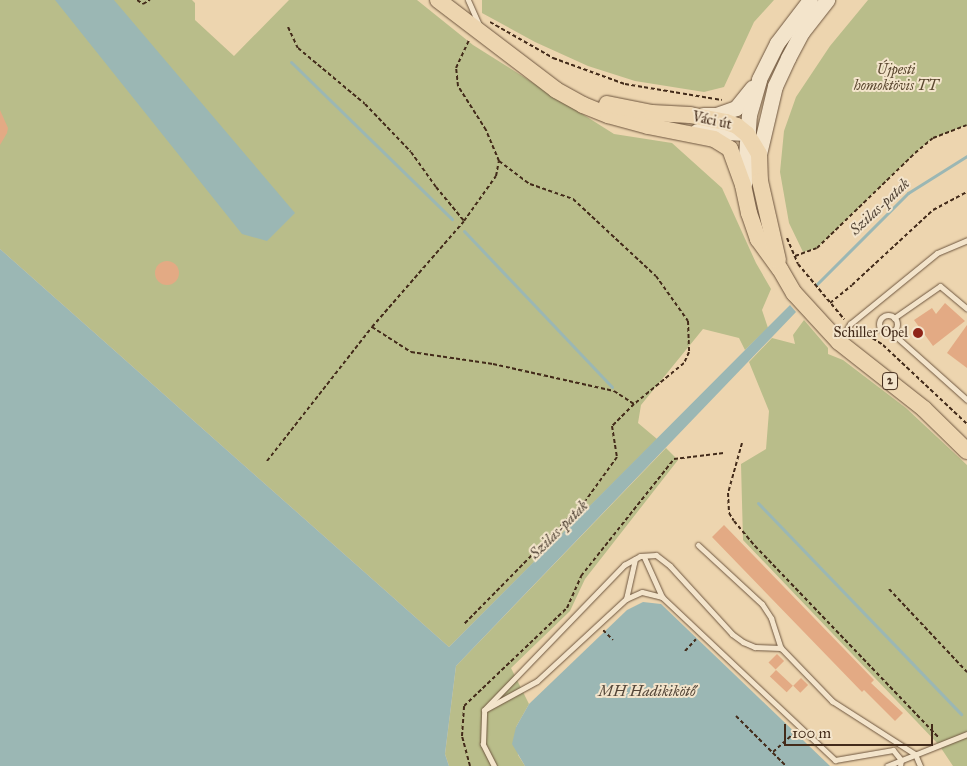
<!DOCTYPE html>
<meta charset="utf-8">
<style>
body{margin:0}
#map{position:relative;width:967px;height:766px;overflow:hidden;background:#edd5af;font-family:"IM FELL Great Primer",serif}
div>[style]{position:absolute}
[style*='--x']{left:calc(var(--x)*1px);top:calc(var(--y)*1px);width:calc(var(--w)*1px);rotate:calc(var(--a)*1deg)}
.green>*{inset:0;background:#b9bd8a}
.water>*{inset:0;background:#9bb7b4}
.stream>*{height:3px;margin:-1.5px;padding:0 1.5px;transform-origin:1.5px;border-radius:1.5px;background:#9bb7b4}
.building>*{inset:0;background:#e3aa84;transform-origin:0 0}
.round{border-radius:50%}
.path>*{height:2px;margin-top:-1px;transform-origin:0;background:repeating-linear-gradient(90deg,#432b1a 0 4px,transparent 0 6.5px)}
.roads{filter:drop-shadow(0 0 1px #6e563f) drop-shadow(0 0 1px #6e563f)}
.service>*{height:5px;margin:-2.5px;padding:0 2.5px;transform-origin:2.5px;border-radius:2.5px;background:#f3e4cb}
.service>.ring{margin:-2.5px;padding:0;box-sizing:content-box;background:none;border:5px solid #f3e4cb;border-radius:50%}
.secondary>*{height:15px;margin:-7.5px;padding:0 7.5px;transform-origin:7.5px;border-radius:7.5px;background:#f3e4cb}
.primary>*{height:16px;margin:-8px;padding:0 8px;transform-origin:8px;border-radius:8px;background:#edd5af}
.dots>*{width:14px;height:14px;translate:-50% -50%;box-sizing:border-box;border:2px solid #f3e4cb;border-radius:50%}
span{translate:-50% -50%;white-space:nowrap;text-align:center;line-height:1.15;-webkit-text-stroke:4px #f3e4cb;paint-order:stroke}
.shield-label span{padding:1px 4px;background:#f3e4cb;border:1px solid;border-radius:4px;-webkit-text-stroke-width:0}
.shield-label{font-size:12px;color:#432b1a;font-weight:700}
.park-label{font-size:14px;color:#5b4830;font-style:italic}
.street-label{font-size:14px;color:#432b1a}
.poi-label{font-size:14px;color:#432b1a}
.right{translate:-100% -50%;text-align:right}
.water-label{font-size:15px;color:#554739;font-style:italic}
.scale{position:absolute;left:784px;top:724px;width:149px;height:22px;box-sizing:border-box;border:2px solid #432b1a;border-top:0;padding-left:6px;font-size:15px;line-height:18px;white-space:nowrap;color:#432b1a;-webkit-text-stroke:4px #f3e4cb;paint-order:stroke}
</style>
<div id="map">
<div class="green">
<div style="clip-path:polygon(0 0,192px 0,195px 3px,195px 20px,234px 56px,289px 0,417px 0,473px 45px,614px 134px,672px 143px,722px 188px,756px 263px,771px 289px,762px 310px,768px 328px,745px 350px,739px 338px,703px 329px,641px 405px,638px 423px,657px 439px,449px 647px,0 249px)"></div>
<div style="clip-path:polygon(482px 0,774px 0,754px 22px,724px 87px,704px 92px,635px 81px,588px 66px,535px 42px,482px 13px)"></div>
<div style="clip-path:polygon(868px 0,967px 0,967px 125px,933px 138px,915px 153px,817px 248px,803px 252px,789px 223px,780px 172px,784px 131px,796px 97px,830px 46px)"></div>
<div style="clip-path:polygon(804px 320px,828px 348px,828px 354px,843px 360px,906px 408px,967px 465px,967px 766px,953px 766px,939px 745px,743px 540px,741px 464px,766px 449px,769px 411px,749px 362px,772px 338px,795px 344px,793px 335px)"></div>
<div style="clip-path:polygon(666px 448px,678px 460px,585px 579px,570px 611px,511px 668px,529px 704px,516px 727px,518px 755px,525px 766px,449px 766px,445px 754px,456px 666px)"></div>
</div>
<div class="water">
<div style="clip-path:polygon(55px 0,114px 0,295px 213px,267px 241px,242px 234px)"></div>
<div style="clip-path:polygon(0 249px,449px 647px,790px 305px,796px 312px,456px 666px,445px 754px,449px 766px,0 766px)"></div>
<div style="clip-path:polygon(643px 602px,661px 604px,830px 766px,525px 766px,512px 744px,516px 727px,529px 704px,627px 610px)"></div>
</div>
<div class="stream">
<div style="--x:291;--y:62;--w:225;--a:44.3"></div>
<div style="--x:464;--y:231;--w:215;--a:46.5"></div>
<div style="--x:817;--y:284;--w:129;--a:-45"></div>
<div style="--x:908;--y:193;--w:70;--a:-32.1"></div>
<div style="--x:758;--y:503;--w:293;--a:46.1"></div>
</div>
<div class="building">
<div style="clip-path:polygon(0 110px,8px 128px,7px 133px,0 145px)"></div>
<div class="round" style="left:155px;top:261px;width:24px;height:24px"></div>
<div style="clip-path:polygon(945px 303px,965px 321px,933px 346px,914px 320px,932px 308px,936px 314px)"></div>
<div style="clip-path:polygon(967px 325px,967px 368px,947px 353px)"></div>
<div style="clip-path:polygon(724px 525px,874px 680px,871px 683px,903px 713px,895px 721px,864px 690px,862px 692px,712px 537px)"></div>
<div style="left:777px;top:654px;width:10px;height:12px;rotate:45deg"></div>
<div style="left:776px;top:670px;width:23px;height:9px;rotate:43deg"></div>
<div style="left:801px;top:678px;width:10px;height:11px;rotate:45deg"></div>
</div>
<div class="path">
<div style="--x:137;--y:0;--w:7;--a:34"></div>
<div style="--x:143;--y:4;--w:8;--a:-30"></div>
<div style="--x:490;--y:22;--w:73;--a:29.7"></div>
<div style="--x:553;--y:58;--w:77;--a:19.9"></div>
<div style="--x:625;--y:84;--w:98;--a:9.4"></div>
<div style="--x:288;--y:27;--w:23;--a:65"></div>
<div style="--x:298;--y:48;--w:87;--a:39.9"></div>
<div style="--x:365;--y:104;--w:66;--a:46.2"></div>
<div style="--x:411;--y:152;--w:43;--a:54.5"></div>
<div style="--x:436;--y:187;--w:44;--a:50.5"></div>
<div style="--x:499;--y:161;--w:39;--a:37"></div>
<div style="--x:530;--y:184;--w:46;--a:19.2"></div>
<div style="--x:573;--y:199;--w:113;--a:42.9"></div>
<div style="--x:656;--y:276;--w:55;--a:54.6"></div>
<div style="--x:688;--y:321;--w:31;--a:88"></div>
<div style="--x:689;--y:352;--w:12;--a:114"></div>
<div style="--x:684;--y:363;--w:65;--a:140.6"></div>
<div style="--x:787;--y:238;--w:28;--a:67"></div>
<div style="--x:798;--y:264;--w:72;--a:50.1"></div>
<div style="--x:795;--y:256;--w:23;--a:-20"></div>
<div style="--x:817;--y:248;--w:136;--a:-44.1"></div>
<div style="--x:915;--y:153;--w:23;--a:-40"></div>
<div style="--x:933;--y:138;--w:36;--a:-21"></div>
<div style="--x:830;--y:303;--w:28;--a:-39"></div>
<div style="--x:852;--y:285;--w:110;--a:-42.8"></div>
<div style="--x:933;--y:210;--w:38;--a:-28"></div>
<div style="--x:372;--y:327;--w:46;--a:32.7"></div>
<div style="--x:411;--y:352;--w:83;--a:8.3"></div>
<div style="--x:493;--y:364;--w:124;--a:12.6"></div>
<div style="--x:614;--y:391;--w:24;--a:33"></div>
<div style="--x:634;--y:404;--w:31;--a:135"></div>
<div style="--x:612;--y:426;--w:31;--a:81"></div>
<div style="--x:617;--y:457;--w:53;--a:125.8"></div>
<div style="--x:586;--y:500;--w:175;--a:134.5"></div>
<div style="--x:856;--y:328;--w:32;--a:32"></div>
<div style="--x:883;--y:345;--w:115;--a:43.2"></div>
<div style="--x:742;--y:443;--w:52;--a:105.6"></div>
<div style="--x:728;--y:493;--w:20;--a:87"></div>
<div style="--x:729;--y:513;--w:9;--a:58"></div>
<div style="--x:734;--y:521;--w:33;--a:50"></div>
<div style="--x:755;--y:546;--w:266;--a:46.2"></div>
<div style="--x:267;--y:461;--w:170;--a:-51.9"></div>
<div style="--x:372;--y:327;--w:140;--a:-49"></div>
<div style="--x:464;--y:221;--w:55;--a:-54.6"></div>
<div style="--x:496;--y:176;--w:15;--a:-79"></div>
<div style="--x:499;--y:161;--w:34;--a:-113"></div>
<div style="--x:486;--y:130;--w:52;--a:-122.5"></div>
<div style="--x:458;--y:86;--w:18;--a:-96"></div>
<div style="--x:456;--y:68;--w:31;--a:-65"></div>
<div style="--x:889;--y:589;--w:114;--a:46.8"></div>
<div style="--x:603;--y:630;--w:14;--a:45"></div>
<div style="--x:685;--y:651;--w:16;--a:-47"></div>
<div style="--x:736;--y:716;--w:71;--a:45"></div>
<div style="--x:773;--y:752;--w:30;--a:-42"></div>
<div style="--x:470;--y:766;--w:31;--a:-105"></div>
<div style="--x:462;--y:736;--w:30;--a:-86"></div>
<div style="--x:464;--y:706;--w:142;--a:-43.6"></div>
<div style="--x:567;--y:608;--w:35;--a:-66"></div>
<div style="--x:581;--y:576;--w:149;--a:-51.5"></div>
<div style="--x:674;--y:459;--w:50;--a:-6.8"></div>
</div>
<div class="roads">
<div class="service">
<div style="--x:468;--y:0;--w:27;--a:66"></div>
<div class="ring" style="left:879px;top:315px;width:13px;height:13px"></div>
<div style="--x:894;--y:318;--w:56;--a:-34.8"></div>
<div style="--x:940;--y:286;--w:35;--a:40"></div>
<div style="--x:891;--y:332;--w:102;--a:41.8"></div>
<div style="--x:840;--y:341;--w:20;--a:-60"></div>
<div style="--x:850;--y:324;--w:112;--a:-39.2"></div>
<div style="--x:937;--y:253;--w:33;--a:-23"></div>
<div style="--x:698;--y:545;--w:87;--a:42.7"></div>
<div style="--x:762;--y:604;--w:17;--a:57"></div>
<div style="--x:771;--y:618;--w:32;--a:72"></div>
<div style="--x:781;--y:648;--w:74;--a:46.1"></div>
<div style="--x:832;--y:701;--w:98;--a:32.6"></div>
<div style="--x:915;--y:754;--w:13;--a:67"></div>
<div style="--x:644;--y:557;--w:44;--a:65.8"></div>
<div style="--x:626;--y:599;--w:41;--a:-77.3"></div>
<div style="--x:484;--y:710;--w:60;--a:-28.7"></div>
<div style="--x:537;--y:681;--w:121;--a:-42.7"></div>
<div style="--x:626;--y:599;--w:17;--a:-24"></div>
<div style="--x:642;--y:592;--w:21;--a:14"></div>
<div style="--x:662;--y:597;--w:238;--a:43.3"></div>
<div style="--x:835;--y:760;--w:59;--a:-9.8"></div>
<div style="--x:893;--y:750;--w:13;--a:51"></div>
<div style="--x:901;--y:760;--w:6;--a:99"></div>
<div style="--x:494;--y:766;--w:25;--a:-117"></div>
<div style="--x:483;--y:744;--w:34;--a:-88"></div>
<div style="--x:484;--y:710;--w:202;--a:-46"></div>
<div style="--x:624;--y:565;--w:18;--a:-29"></div>
<div style="--x:640;--y:556;--w:16;--a:-4"></div>
<div style="--x:656;--y:555;--w:18;--a:38"></div>
<div style="--x:670;--y:566;--w:92;--a:47.6"></div>
<div style="--x:732;--y:634;--w:14;--a:36"></div>
<div style="--x:743;--y:642;--w:13;--a:23"></div>
<div style="--x:755;--y:647;--w:26;--a:2"></div>
<div style="--x:887;--y:766;--w:86;--a:-21.8"></div>
</div>
<div class="secondary">
<div style="--x:703;--y:115;--w:13;--a:0"></div>
<div style="--x:716;--y:115;--w:21;--a:-19"></div>
<div style="--x:736;--y:108;--w:26;--a:-51"></div>
<div style="--x:697;--y:131;--w:51;--a:2.2"></div>
<div style="--x:759;--y:154;--w:70;--a:-76.8"></div>
<div style="--x:775;--y:86;--w:31;--a:-65"></div>
<div style="--x:788;--y:58;--w:30;--a:-62"></div>
<div style="--x:802;--y:32;--w:41;--a:-52"></div>
<div style="--x:744;--y:184;--w:69;--a:-85.9"></div>
<div style="--x:749;--y:115;--w:37;--a:-74"></div>
<div style="--x:759;--y:79;--w:40;--a:-63.4"></div>
<div style="--x:777;--y:43;--w:54;--a:-52.5"></div>
</div>
<div class="primary">
<div style="--x:438;--y:0;--w:148;--a:37.3"></div>
<div style="--x:556;--y:90;--w:31;--a:29"></div>
<div style="--x:583;--y:105;--w:27;--a:22"></div>
<div style="--x:608;--y:115;--w:41;--a:15.4"></div>
<div style="--x:648;--y:126;--w:67;--a:11.1"></div>
<div style="--x:714;--y:139;--w:19;--a:32"></div>
<div style="--x:730;--y:149;--w:38;--a:70"></div>
<div style="--x:743;--y:185;--w:29;--a:78"></div>
<div style="--x:749;--y:213;--w:28;--a:71"></div>
<div style="--x:758;--y:239;--w:37;--a:54"></div>
<div style="--x:780;--y:269;--w:28;--a:60"></div>
<div style="--x:794;--y:293;--w:67;--a:47.4"></div>
<div style="--x:839;--y:342;--w:108;--a:38.2"></div>
<div style="--x:924;--y:409;--w:60;--a:44.3"></div>
<div style="--x:607;--y:104;--w:46;--a:11.3"></div>
<div style="--x:652;--y:113;--w:38;--a:3"></div>
<div style="--x:690;--y:115;--w:37;--a:11"></div>
<div style="--x:726;--y:122;--w:12;--a:20"></div>
<div style="--x:737;--y:126;--w:13;--a:39"></div>
<div style="--x:747;--y:134;--w:23;--a:59"></div>
<div style="--x:759;--y:154;--w:27;--a:88"></div>
<div style="--x:760;--y:181;--w:81;--a:77.2"></div>
</div>
</div>
<div class="dots">
<div style="left:918px;top:333px;background:#8f2418"></div>
</div>
<div class="shield-label">
<span style="left:890px;top:381px">2</span>
</div>
<div class="park-label">
<span style="left:896px;top:78px">Újpesti<br>homoktövis TT</span>
</div>
<div class="street-label">
<span style="left:712px;top:121px;rotate:12deg">Váci út</span>
</div>
<div class="poi-label">
<span class="right" style="left:908px;top:333px">Schiller Opel</span>
</div>
<div class="water-label">
<span style="left:880px;top:207px;rotate:-43deg">Szilas-patak</span>
<span style="left:559px;top:530px;rotate:-45deg">Szilas-patak</span>
<span style="left:647px;top:692px">MH Hadikikötő</span>
</div>
<div class="scale">100 m</div>
</div>
